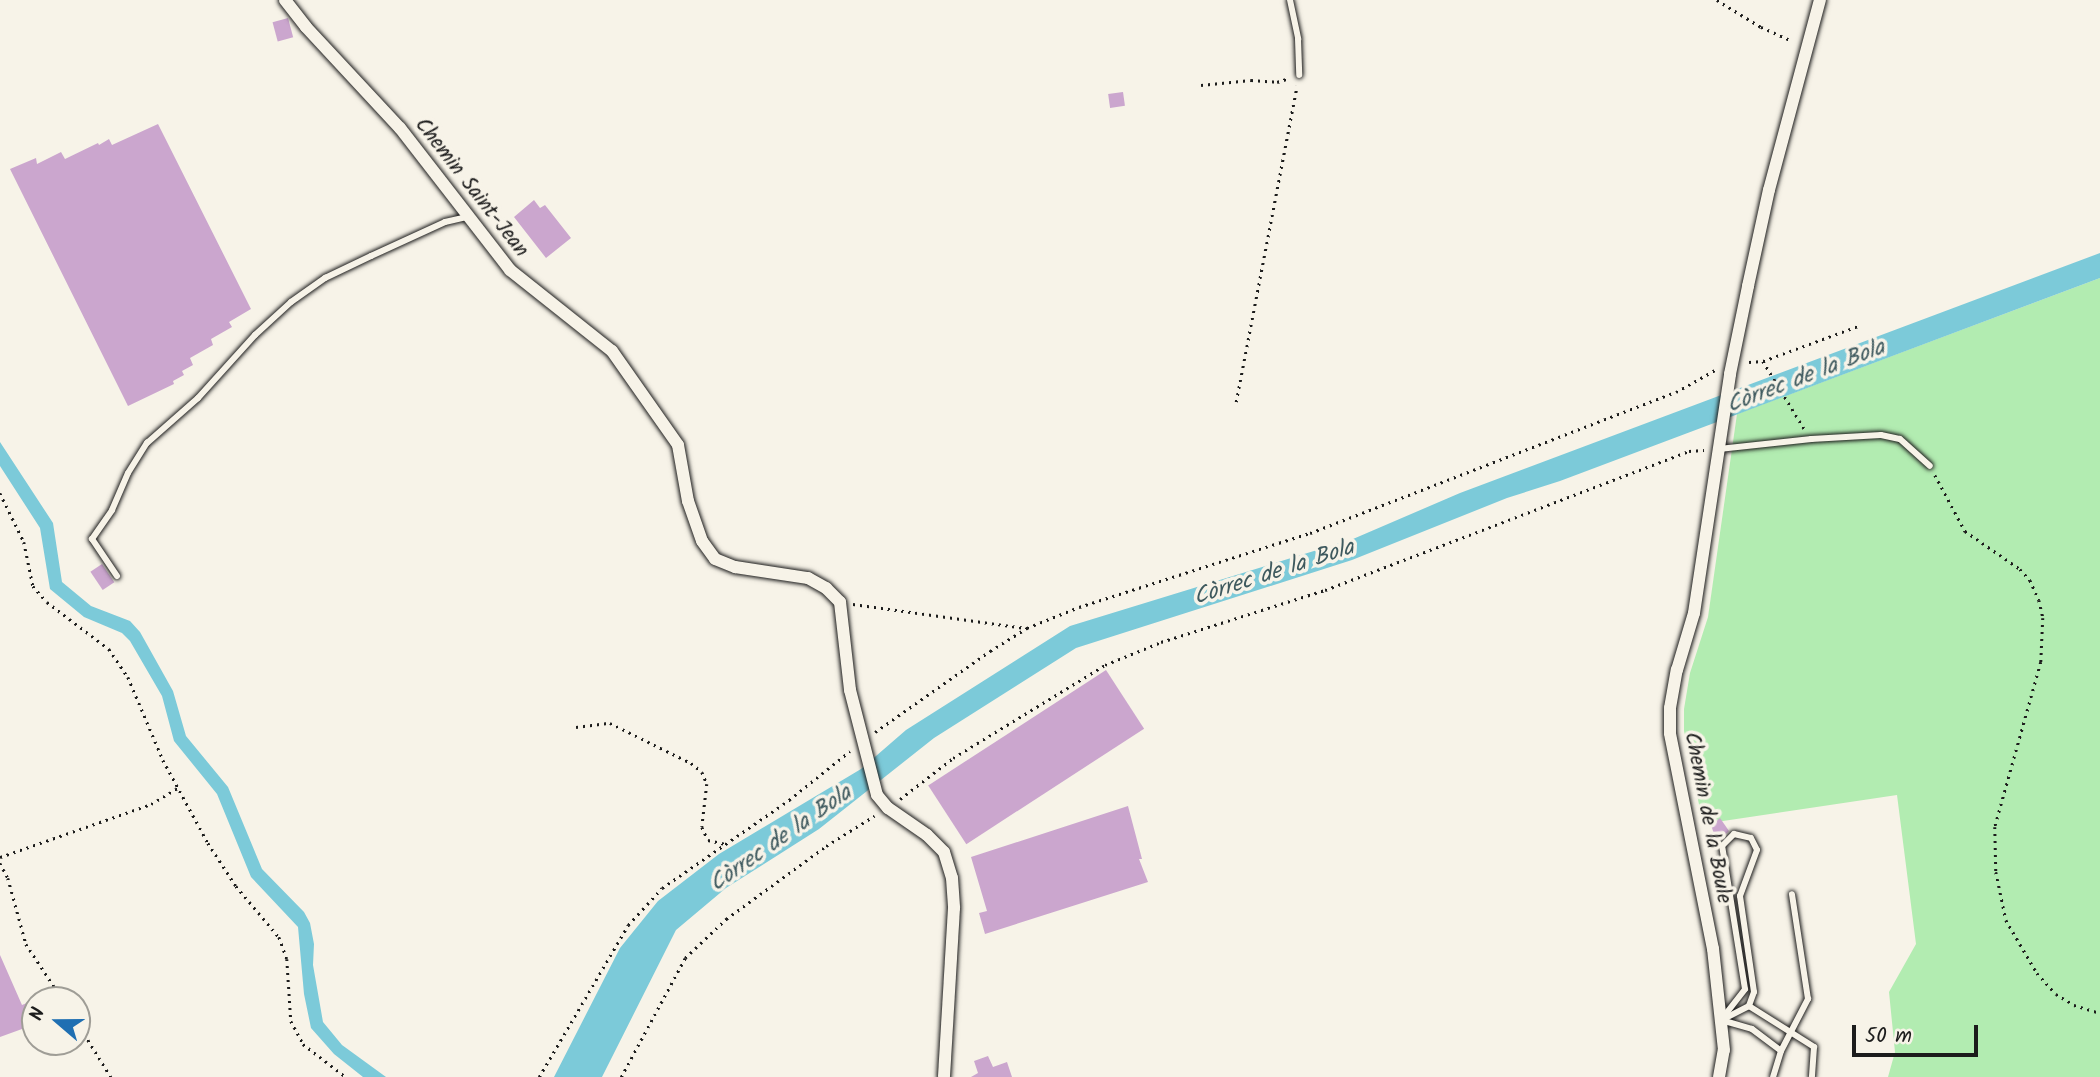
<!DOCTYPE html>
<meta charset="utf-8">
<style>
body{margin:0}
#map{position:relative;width:2100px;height:1077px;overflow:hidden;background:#f7f3e8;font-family:Kalam,sans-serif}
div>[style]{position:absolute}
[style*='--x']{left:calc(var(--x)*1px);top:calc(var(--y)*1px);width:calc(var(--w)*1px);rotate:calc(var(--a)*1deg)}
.green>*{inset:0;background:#b2ecb1}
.water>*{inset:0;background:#7ccad9}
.building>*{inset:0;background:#cba6ce;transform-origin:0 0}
.path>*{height:2.5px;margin-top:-1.25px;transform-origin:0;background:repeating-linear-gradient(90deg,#1c1c1c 0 2px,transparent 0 7px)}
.roads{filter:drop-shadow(0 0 2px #1c1c1c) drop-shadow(0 0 2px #1c1c1c)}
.lane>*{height:6px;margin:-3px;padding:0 3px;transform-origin:3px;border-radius:3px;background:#f7f3e8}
.street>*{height:12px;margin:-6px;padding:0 6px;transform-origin:6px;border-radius:6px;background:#f7f3e8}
span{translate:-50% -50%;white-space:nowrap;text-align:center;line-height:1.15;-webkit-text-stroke:7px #f7f3e8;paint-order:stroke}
.street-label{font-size:21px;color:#1c1c1c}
.water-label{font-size:23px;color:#3e595e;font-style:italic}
.north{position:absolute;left:21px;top:986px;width:70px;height:70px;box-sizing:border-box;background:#f7f3e8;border:2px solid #9f9d96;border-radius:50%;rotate:290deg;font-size:19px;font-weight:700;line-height:28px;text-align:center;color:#1c1c1c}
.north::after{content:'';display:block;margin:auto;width:24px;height:32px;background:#1f6fb2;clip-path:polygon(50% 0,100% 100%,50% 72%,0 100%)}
.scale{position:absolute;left:1852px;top:1025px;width:126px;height:32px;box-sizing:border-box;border:4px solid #1c1c1c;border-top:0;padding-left:9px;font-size:21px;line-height:24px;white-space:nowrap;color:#1c1c1c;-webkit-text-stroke:5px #f7f3e8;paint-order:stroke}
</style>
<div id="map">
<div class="green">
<div style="clip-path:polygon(2100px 278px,2100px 1077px,1888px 1077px,1895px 1052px,1889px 992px,1916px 944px,1897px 795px,1703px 824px,1684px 731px,1684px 709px,1690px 673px,1708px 617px,1737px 414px)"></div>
</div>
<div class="water">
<div style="clip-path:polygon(2100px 253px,2100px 278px,1560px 481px,1507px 498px,1352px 560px,1076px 648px,934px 738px,819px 829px,726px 888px,676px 930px,602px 1077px,554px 1077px,620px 948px,658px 901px,719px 854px,861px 769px,906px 730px,1070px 626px,1353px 539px,1460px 493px)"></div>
<div style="clip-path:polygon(0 442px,53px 523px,62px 582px,91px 606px,130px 621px,140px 632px,173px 691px,186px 736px,228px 787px,262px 869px,304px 912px,310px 923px,314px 944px,313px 965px,323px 1022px,342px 1045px,386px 1077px,363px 1077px,334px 1054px,311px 1028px,304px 994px,298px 927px,251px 877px,217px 794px,174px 741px,162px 696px,130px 641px,122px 633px,84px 617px,50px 589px,40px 528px,0 466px)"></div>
</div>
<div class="building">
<div style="left:288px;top:18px;width:20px;height:16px;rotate:75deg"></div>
<div style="left:1123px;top:92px;width:14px;height:15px;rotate:82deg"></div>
<div style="clip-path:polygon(158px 124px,251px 309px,229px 322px,232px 327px,211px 339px,213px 345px,190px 358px,193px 365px,182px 371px,184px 375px,173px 381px,174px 384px,128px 406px,10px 169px,36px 158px,37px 164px,61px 152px,65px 159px,98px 143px,99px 145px,109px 139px,112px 145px)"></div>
<div style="clip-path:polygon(534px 200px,540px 208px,545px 205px,571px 238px,546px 258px,514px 217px)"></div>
<div style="left:102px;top:564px;width:22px;height:14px;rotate:56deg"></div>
<div style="left:1106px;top:670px;width:70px;height:212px;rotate:57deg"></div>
<div style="clip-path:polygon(1128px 806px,1142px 859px,1139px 859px,1148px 882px,985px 934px,979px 913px,987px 911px,971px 857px)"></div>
<div style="clip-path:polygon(1720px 818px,1729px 831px,1717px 843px,1711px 825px)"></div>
<div style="clip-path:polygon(0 955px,22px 1005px,27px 1003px,33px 1025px,0 1037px)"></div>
<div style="clip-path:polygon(988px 1056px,993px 1067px,1007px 1062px,1012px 1077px,971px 1077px,978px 1073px,974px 1061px)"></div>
</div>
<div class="path">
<div style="--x:1717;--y:0;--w:52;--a:31.5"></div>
<div style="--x:1761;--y:27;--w:34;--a:24"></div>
<div style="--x:1201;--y:85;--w:50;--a:-5.7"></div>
<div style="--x:1251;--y:80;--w:26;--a:4"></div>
<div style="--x:1277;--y:82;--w:13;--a:-18"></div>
<div style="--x:1763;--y:361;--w:81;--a:58.7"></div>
<div style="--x:1749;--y:362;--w:14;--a:-4"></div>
<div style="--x:1763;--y:361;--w:101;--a:-20.2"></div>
<div style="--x:1236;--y:402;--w:322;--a:-79.1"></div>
<div style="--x:1935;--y:475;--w:64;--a:61.8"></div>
<div style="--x:1965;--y:531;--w:67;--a:34.6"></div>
<div style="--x:2020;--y:569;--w:15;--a:48"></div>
<div style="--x:2030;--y:580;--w:22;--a:66"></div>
<div style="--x:2039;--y:600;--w:18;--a:77"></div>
<div style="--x:2043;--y:618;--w:44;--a:92.6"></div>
<div style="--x:2041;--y:662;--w:171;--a:105.6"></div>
<div style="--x:1995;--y:827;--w:45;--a:88.7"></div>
<div style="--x:1996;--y:872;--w:49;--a:78.2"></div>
<div style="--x:2006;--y:920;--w:61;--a:59.7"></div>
<div style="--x:2037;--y:973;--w:28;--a:48"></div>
<div style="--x:2056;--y:994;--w:21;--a:31"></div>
<div style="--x:2074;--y:1005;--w:27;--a:17"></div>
<div style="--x:0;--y:493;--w:55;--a:63.9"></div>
<div style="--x:24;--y:542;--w:45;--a:78.4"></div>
<div style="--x:33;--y:586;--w:21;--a:49"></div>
<div style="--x:47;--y:602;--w:78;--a:37.2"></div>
<div style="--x:109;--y:649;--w:34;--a:56"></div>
<div style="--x:128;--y:677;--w:90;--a:67.1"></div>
<div style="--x:163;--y:760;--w:94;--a:61.5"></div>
<div style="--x:208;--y:843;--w:51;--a:56.9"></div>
<div style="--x:236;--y:886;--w:67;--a:49.9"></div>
<div style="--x:279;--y:937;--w:23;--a:70"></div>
<div style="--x:287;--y:959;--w:62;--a:86.3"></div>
<div style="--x:291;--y:1021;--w:26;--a:62"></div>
<div style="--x:303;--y:1044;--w:54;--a:37.5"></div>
<div style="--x:853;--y:604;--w:176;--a:7.9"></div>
<div style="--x:576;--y:727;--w:34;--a:-7"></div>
<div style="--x:610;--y:723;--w:90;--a:26.3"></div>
<div style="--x:691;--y:763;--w:14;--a:39"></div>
<div style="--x:702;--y:772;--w:13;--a:67"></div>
<div style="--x:707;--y:784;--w:43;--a:96.6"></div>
<div style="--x:702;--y:827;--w:14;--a:65"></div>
<div style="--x:708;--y:840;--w:17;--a:13"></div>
<div style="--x:875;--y:732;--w:141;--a:-35.2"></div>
<div style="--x:990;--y:651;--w:44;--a:-31.9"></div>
<div style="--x:1027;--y:628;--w:56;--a:-22"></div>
<div style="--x:1079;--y:607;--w:243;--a:-17.8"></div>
<div style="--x:1310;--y:533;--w:392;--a:-21.1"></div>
<div style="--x:1676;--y:392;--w:45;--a:-29.4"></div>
<div style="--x:900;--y:799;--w:67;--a:-37.7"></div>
<div style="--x:953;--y:758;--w:178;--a:-31.5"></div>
<div style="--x:1105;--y:665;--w:61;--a:-22.3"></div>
<div style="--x:1161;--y:642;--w:172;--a:-17.6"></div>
<div style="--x:1325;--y:590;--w:390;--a:-20.9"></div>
<div style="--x:1689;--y:451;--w:15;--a:-4"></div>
<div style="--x:0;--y:857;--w:160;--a:-19.3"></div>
<div style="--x:151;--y:804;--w:31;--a:-31"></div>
<div style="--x:0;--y:863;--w:17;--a:62"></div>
<div style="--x:8;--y:878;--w:68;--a:74.7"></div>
<div style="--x:26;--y:944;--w:67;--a:56.5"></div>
<div style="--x:77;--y:1022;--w:65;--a:58.3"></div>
<div style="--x:539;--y:1077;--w:176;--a:-59.6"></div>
<div style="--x:628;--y:925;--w:50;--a:-47.4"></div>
<div style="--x:662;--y:888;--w:155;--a:-34.7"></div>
<div style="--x:789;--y:800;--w:78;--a:-38.8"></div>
<div style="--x:621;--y:1077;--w:135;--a:-61.7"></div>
<div style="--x:685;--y:958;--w:57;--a:-43.6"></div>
<div style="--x:726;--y:919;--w:124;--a:-36.1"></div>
<div style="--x:826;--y:846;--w:57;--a:-32"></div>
</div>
<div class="roads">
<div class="lane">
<div style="--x:1290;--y:0;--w:40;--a:78"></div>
<div style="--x:1298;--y:39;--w:36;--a:88"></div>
<div style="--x:1719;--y:449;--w:93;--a:-6.2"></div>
<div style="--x:1811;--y:439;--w:70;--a:-3.3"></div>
<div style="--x:1881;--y:435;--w:19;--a:12"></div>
<div style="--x:1900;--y:439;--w:40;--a:42"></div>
<div style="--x:117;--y:576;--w:45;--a:-124"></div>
<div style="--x:92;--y:539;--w:35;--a:-55"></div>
<div style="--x:112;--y:510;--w:40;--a:-66.6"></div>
<div style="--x:128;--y:473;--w:36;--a:-58"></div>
<div style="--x:147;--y:443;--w:68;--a:-41.4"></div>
<div style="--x:198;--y:398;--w:85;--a:-47.9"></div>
<div style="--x:255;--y:335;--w:49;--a:-42.5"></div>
<div style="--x:291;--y:302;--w:42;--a:-35.2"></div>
<div style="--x:325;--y:278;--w:51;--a:-25.6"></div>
<div style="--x:371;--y:256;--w:81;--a:-24.7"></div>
<div style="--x:445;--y:222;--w:23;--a:-13"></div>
<div style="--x:1734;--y:834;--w:17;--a:13"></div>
<div style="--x:1751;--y:838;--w:13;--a:63"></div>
<div style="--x:1757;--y:850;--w:49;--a:110.3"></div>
<div style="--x:1740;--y:896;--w:97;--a:81.7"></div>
<div style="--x:1754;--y:992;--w:15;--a:110"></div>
<div style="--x:1749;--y:1006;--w:31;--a:153"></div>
<div style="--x:1721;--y:1020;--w:39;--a:-52"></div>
<div style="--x:1745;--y:989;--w:145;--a:-99.1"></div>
<div style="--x:1722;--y:846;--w:17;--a:-45"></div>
<div style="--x:1749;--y:1006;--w:77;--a:32.2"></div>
<div style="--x:1814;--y:1047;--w:30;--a:94"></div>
<div style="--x:1721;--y:1020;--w:32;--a:16"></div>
<div style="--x:1752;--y:1029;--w:36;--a:37"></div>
<div style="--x:1781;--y:1051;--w:27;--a:107"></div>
<div style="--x:1781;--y:1051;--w:59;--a:-62.6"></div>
<div style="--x:1808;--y:999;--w:106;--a:-98.7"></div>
</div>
<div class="street">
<div style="--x:285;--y:0;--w:34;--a:52"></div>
<div style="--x:306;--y:27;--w:138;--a:47.1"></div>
<div style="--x:400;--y:128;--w:180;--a:52.2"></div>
<div style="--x:510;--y:270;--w:130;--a:38.5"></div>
<div style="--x:612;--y:351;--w:115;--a:54.9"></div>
<div style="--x:678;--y:445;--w:57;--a:79.9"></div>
<div style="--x:688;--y:501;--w:42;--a:70.7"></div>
<div style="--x:702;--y:541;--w:22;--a:54"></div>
<div style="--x:715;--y:559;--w:22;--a:22"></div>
<div style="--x:735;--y:567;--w:74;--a:8.6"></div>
<div style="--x:808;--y:578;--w:21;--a:29"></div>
<div style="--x:826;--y:588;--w:20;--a:45"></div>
<div style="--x:840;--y:602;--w:89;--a:83.5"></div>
<div style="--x:850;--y:690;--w:108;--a:75.6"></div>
<div style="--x:877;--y:795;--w:17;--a:50"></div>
<div style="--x:888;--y:808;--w:47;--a:34.7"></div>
<div style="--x:927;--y:835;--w:24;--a:45"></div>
<div style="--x:944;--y:852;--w:27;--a:73"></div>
<div style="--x:952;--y:878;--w:30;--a:86"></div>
<div style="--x:954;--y:908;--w:169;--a:93.4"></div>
<div style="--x:1719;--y:1077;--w:27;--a:-80"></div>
<div style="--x:1724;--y:1050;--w:102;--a:-96.2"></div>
<div style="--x:1713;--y:949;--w:220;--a:-101.3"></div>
<div style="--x:1670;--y:733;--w:25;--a:-90"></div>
<div style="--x:1670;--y:708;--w:39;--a:-80"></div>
<div style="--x:1677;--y:670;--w:59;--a:-73.4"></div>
<div style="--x:1694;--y:613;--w:242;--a:-81.4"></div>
<div style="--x:1730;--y:374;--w:90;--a:-78.4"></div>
<div style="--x:1748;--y:286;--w:98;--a:-77.7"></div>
<div style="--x:1769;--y:190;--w:197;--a:-75"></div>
</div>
</div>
<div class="street-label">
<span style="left:471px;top:188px;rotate:52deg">Chemin Saint-Jean</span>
<span style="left:1707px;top:818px;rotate:79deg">Chemin de la Boule</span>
</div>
<div class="water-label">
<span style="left:1806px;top:377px;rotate:-21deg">Còrrec de la Bola</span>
<span style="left:1274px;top:573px;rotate:-18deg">Còrrec de la Bola</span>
<span style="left:781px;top:839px;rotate:-35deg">Còrrec de la Bola</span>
</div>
<div class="north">N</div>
<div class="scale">50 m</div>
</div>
